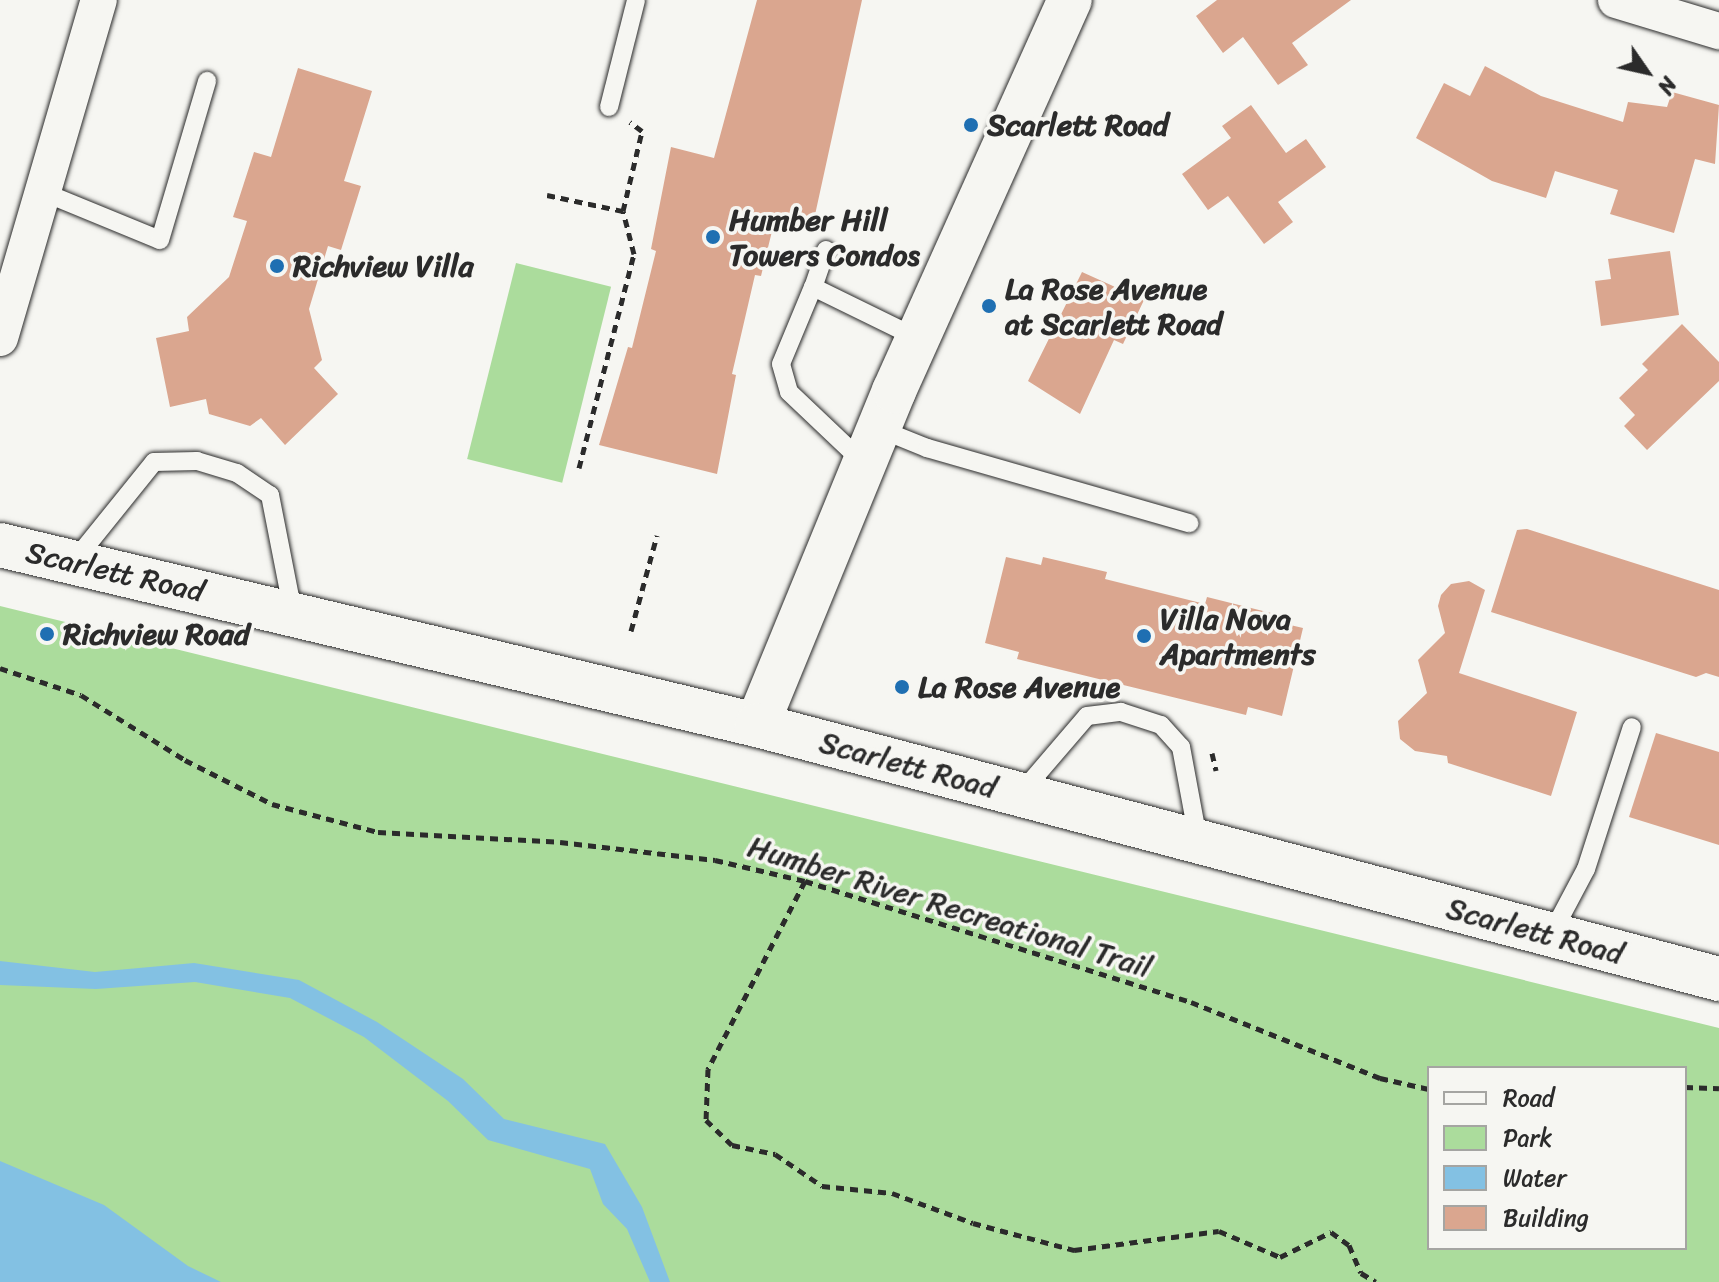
<!DOCTYPE html>
<style>
body{margin:0}
#map{position:relative;width:1719px;height:1282px;overflow:hidden;background:#f6f6f2;font-family:Sriracha,sans-serif}
div>[style]{position:absolute}
[style*='--x']{left:calc(var(--x)*1px);top:calc(var(--y)*1px);width:calc(var(--w)*1px);rotate:calc(var(--a)*1deg)}
.green>*{inset:0;background:#abdc9c;transform-origin:0 0}
.water>*{inset:0;background:#83c1e3}
.building>*{inset:0;background:#daa68f}
.path>*{height:5px;margin-top:-2.5px;transform-origin:0;background:repeating-linear-gradient(90deg,#2b2b2b 0 8px,transparent 0 14px)}
.roads{filter:drop-shadow(0 0 2px #2b2b2b) drop-shadow(0 0 2px #2b2b2b)}
.service>*{height:18px;margin:-9px;padding:0 9px;transform-origin:9px;border-radius:9px;background:#f6f6f2}
.minor>*{height:36px;margin:-18px;padding:0 18px;transform-origin:18px;border-radius:18px;background:#f6f6f2}
.tertiary>*{height:44px;margin:-22px;padding:0 22px;transform-origin:22px;border-radius:22px;background:#f6f6f2}
.secondary>*{height:44px;margin:-22px;padding:0 22px;transform-origin:22px;border-radius:22px;background:#f6f6f2}
.dots>*{width:22px;height:22px;translate:-50% -50%;box-sizing:border-box;border:4px solid #f6f6f2;border-radius:50%}
span{translate:-50% -50%;white-space:nowrap;text-align:center;line-height:1.15;-webkit-text-stroke:7px #f6f6f2;paint-order:stroke}
.poi-label{font-size:30px;color:#2b2b2b;font-weight:700}
.left{translate:0 -50%;text-align:left}
.street-label{font-size:30px;color:#2b2b2b}
.legend{position:absolute;left:1427px;top:1066px;width:260px;height:184px;box-sizing:border-box;background:#f6f6f2;border:2px solid #a5a5a2;margin:0;padding:10px 14px;list-style:none;font-size:24px;color:#2b2b2b}
.legend li{display:flex;align-items:center;gap:16px;height:40px}
.legend b{width:40px;border:2px solid #a5a5a2}
.north{position:absolute;left:1607px;top:32px;width:80px;height:80px;-webkit-text-stroke:6px #f6f6f2;paint-order:stroke;rotate:124deg;font-size:22px;font-weight:700;line-height:32px;text-align:center;color:#2b2b2b}
.north::after{content:'';display:block;margin:auto;width:28px;height:36px;background:#2b2b2b;clip-path:polygon(50% 0,100% 100%,50% 72%,0 100%)}
</style>
<div id="map">
<div class="green">
<div style="left:516px;top:263px;width:98px;height:202px;rotate:14deg"></div>
<div style="clip-path:polygon(evenodd,0 606px,1719px 1028px,1719px 1282px,0 1282px,0 606px,1429px 1068px,1685px 1068px,1685px 1248px,1429px 1248px,1429px 1068px)"></div>
</div>
<div class="water">
<div style="clip-path:polygon(0 961px,95px 972px,194px 963px,299px 980px,377px 1022px,463px 1079px,504px 1119px,605px 1144px,642px 1207px,670px 1282px,650px 1282px,627px 1229px,603px 1204px,590px 1169px,488px 1140px,448px 1101px,364px 1037px,290px 998px,195px 982px,96px 989px,0 985px)"></div>
<div style="clip-path:polygon(0 1161px,104px 1205px,188px 1266px,221px 1282px,0 1282px)"></div>
</div>
<div class="building">
<div style="clip-path:polygon(757px 0,862px 0,813px 224px,776px 215px,761px 276px,755px 275px,732px 374px,736px 375px,717px 474px,599px 445px,628px 347px,632px 348px,656px 251px,651px 249px,671px 147px,714px 158px)"></div>
<div style="clip-path:polygon(1217px 0,1351px 0,1292px 43px,1308px 65px,1278px 85px,1243px 37px,1223px 53px,1196px 16px)"></div>
<div style="clip-path:polygon(1485px 66px,1541px 96px,1623px 122px,1628px 102px,1667px 107px,1672px 92px,1719px 105px,1715px 164px,1695px 159px,1674px 233px,1610px 214px,1618px 190px,1555px 171px,1546px 198px,1492px 181px,1416px 138px,1444px 83px,1470px 96px)"></div>
<div style="clip-path:polygon(298px 68px,372px 91px,344px 181px,361px 186px,341px 250px,328px 246px,309px 309px,322px 360px,314px 368px,338px 394px,285px 445px,261px 418px,250px 426px,209px 414px,206px 399px,170px 407px,156px 338px,189px 331px,187px 317px,229px 277px,247px 221px,233px 217px,254px 152px,271px 157px)"></div>
<div style="clip-path:polygon(1251px 105px,1286px 153px,1306px 139px,1326px 167px,1278px 202px,1293px 222px,1264px 244px,1228px 196px,1208px 210px,1182px 174px,1231px 138px,1222px 126px)"></div>
<div style="clip-path:polygon(1670px 251px,1679px 315px,1601px 326px,1595px 281px,1611px 279px,1608px 259px)"></div>
<div style="clip-path:polygon(1082px 272px,1144px 300px,1123px 344px,1114px 340px,1080px 414px,1028px 381px)"></div>
<div style="clip-path:polygon(1682px 324px,1719px 362px,1719px 381px,1647px 450px,1624px 426px,1635px 415px,1619px 398px,1648px 370px,1642px 364px)"></div>
<div style="clip-path:polygon(1527px 529px,1719px 590px,1719px 677px,1706px 673px,1696px 677px,1491px 612px,1517px 530px)"></div>
<div style="clip-path:polygon(1006px 557px,1041px 565px,1043px 557px,1107px 572px,1105px 579px,1205px 604px,1207px 597px,1271px 613px,1269px 620px,1303px 628px,1282px 716px,1248px 707px,1246px 715px,1017px 659px,1019px 652px,985px 643px)"></div>
<div style="clip-path:polygon(1469px 581px,1485px 590px,1459px 673px,1577px 712px,1551px 796px,1448px 763px,1447px 756px,1415px 751px,1400px 739px,1398px 721px,1427px 693px,1418px 660px,1445px 633px,1438px 606px,1441px 595px,1451px 584px)"></div>
<div style="clip-path:polygon(1656px 733px,1719px 752px,1719px 845px,1629px 817px)"></div>
</div>
<div class="path">
<div style="--x:547;--y:195;--w:78;--a:11.9"></div>
<div style="--x:579;--y:468;--w:221;--a:-75.6"></div>
<div style="--x:634;--y:254;--w:44;--a:-104.3"></div>
<div style="--x:623;--y:211;--w:82;--a:-76.6"></div>
<div style="--x:642;--y:131;--w:15;--a:-143"></div>
<div style="--x:631;--y:631;--w:99;--a:-74.8"></div>
<div style="--x:0;--y:668;--w:85;--a:18.4"></div>
<div style="--x:81;--y:695;--w:123;--a:32"></div>
<div style="--x:185;--y:760;--w:97;--a:26.8"></div>
<div style="--x:272;--y:804;--w:110;--a:14.8"></div>
<div style="--x:378;--y:832;--w:182;--a:3.1"></div>
<div style="--x:560;--y:842;--w:156;--a:6.6"></div>
<div style="--x:715;--y:860;--w:92;--a:13.1"></div>
<div style="--x:805;--y:881;--w:405;--a:17.4"></div>
<div style="--x:1191;--y:1002;--w:204;--a:21.9"></div>
<div style="--x:1380;--y:1078;--w:50;--a:12.7"></div>
<div style="--x:1212;--y:753;--w:18;--a:77"></div>
<div style="--x:805;--y:881;--w:212;--a:117.3"></div>
<div style="--x:708;--y:1069;--w:51;--a:92.2"></div>
<div style="--x:706;--y:1120;--w:36;--a:44"></div>
<div style="--x:732;--y:1145;--w:44;--a:11.8"></div>
<div style="--x:775;--y:1154;--w:57;--a:34.2"></div>
<div style="--x:822;--y:1186;--w:70;--a:5.7"></div>
<div style="--x:892;--y:1193;--w:86;--a:20.3"></div>
<div style="--x:973;--y:1223;--w:105;--a:15"></div>
<div style="--x:1074;--y:1250;--w:146;--a:-7.5"></div>
<div style="--x:1219;--y:1231;--w:66;--a:23.1"></div>
<div style="--x:1280;--y:1257;--w:57;--a:-26.1"></div>
<div style="--x:1331;--y:1232;--w:22;--a:36"></div>
<div style="--x:1349;--y:1245;--w:30;--a:67"></div>
<div style="--x:1361;--y:1273;--w:17;--a:31"></div>
<div style="--x:1685;--y:1087;--w:34;--a:2"></div>
</div>
<div class="roads">
<div class="service">
<div style="--x:609;--y:107;--w:110;--a:-75.8"></div>
<div style="--x:43;--y:192;--w:126;--a:22.3"></div>
<div style="--x:160;--y:240;--w:166;--a:-73.5"></div>
<div style="--x:826;--y:250;--w:39;--a:109"></div>
<div style="--x:813;--y:287;--w:116;--a:26.1"></div>
<div style="--x:813;--y:287;--w:83;--a:112.6"></div>
<div style="--x:781;--y:364;--w:29;--a:74"></div>
<div style="--x:789;--y:392;--w:105;--a:43.5"></div>
<div style="--x:880;--y:429;--w:51;--a:22"></div>
<div style="--x:927;--y:448;--w:273;--a:16"></div>
<div style="--x:75;--y:560;--w:126;--a:-51.1"></div>
<div style="--x:154;--y:462;--w:43;--a:-1.3"></div>
<div style="--x:197;--y:461;--w:42;--a:16.7"></div>
<div style="--x:237;--y:473;--w:40;--a:34"></div>
<div style="--x:270;--y:495;--w:119;--a:78.9"></div>
<div style="--x:1021;--y:793;--w:101;--a:-49.4"></div>
<div style="--x:1087;--y:716;--w:34;--a:-7"></div>
<div style="--x:1121;--y:712;--w:42;--a:18"></div>
<div style="--x:1161;--y:725;--w:30;--a:48"></div>
<div style="--x:1181;--y:747;--w:94;--a:79.5"></div>
<div style="--x:1551;--y:935;--w:75;--a:-62.1"></div>
<div style="--x:1586;--y:869;--w:149;--a:-72.1"></div>
</div>
<div class="minor">
<div style="--x:1616;--y:0;--w:108;--a:16.8"></div>
<div style="--x:0;--y:338;--w:352;--a:-73.7"></div>
</div>
<div class="tertiary">
<div style="--x:757;--y:725;--w:361;--a:-67.7"></div>
<div style="--x:894;--y:391;--w:429;--a:-65.8"></div>
</div>
<div class="secondary">
<div style="--x:0;--y:545;--w:778;--a:13.38"></div>
<div style="--x:757;--y:725;--w:995;--a:14.79"></div>
</div>
</div>
<div class="dots">
<div style="left:971px;top:125px;background:#1f6fb2"></div>
<div style="left:713px;top:237px;background:#1f6fb2"></div>
<div style="left:277px;top:266px;background:#1f6fb2"></div>
<div style="left:989px;top:306px;background:#1f6fb2"></div>
<div style="left:47px;top:634px;background:#1f6fb2"></div>
<div style="left:1144px;top:636px;background:#1f6fb2"></div>
<div style="left:902px;top:687px;background:#1f6fb2"></div>
</div>
<div class="poi-label">
<span class="left" style="left:987px;top:125px">Scarlett Road</span>
<span class="left" style="left:729px;top:237px">Humber Hill<br>Towers Condos</span>
<span class="left" style="left:293px;top:266px">Richview Villa</span>
<span class="left" style="left:1005px;top:306px">La Rose Avenue<br>at Scarlett Road</span>
<span class="left" style="left:1160px;top:636px">Villa Nova<br>Apartments</span>
<span class="left" style="left:63px;top:634px">Richview Road</span>
<span class="left" style="left:918px;top:687px">La Rose Avenue</span>
</div>
<div class="street-label">
<span style="left:115px;top:572px;rotate:13deg">Scarlett Road</span>
<span style="left:908px;top:765px;rotate:15deg">Scarlett Road</span>
<span style="left:950px;top:907px;rotate:17deg">Humber River Recreational Trail</span>
<span style="left:1535px;top:931px;rotate:15deg">Scarlett Road</span>
</div>
<ul class="legend">
<li><b style="height:10px;background:#f6f6f2"></b>Road</li>
<li><b style="height:22px;background:#abdc9c"></b>Park</li>
<li><b style="height:22px;background:#83c1e3"></b>Water</li>
<li><b style="height:22px;background:#daa68f"></b>Building</li>
</ul>
<div class="north">N</div>
</div>
